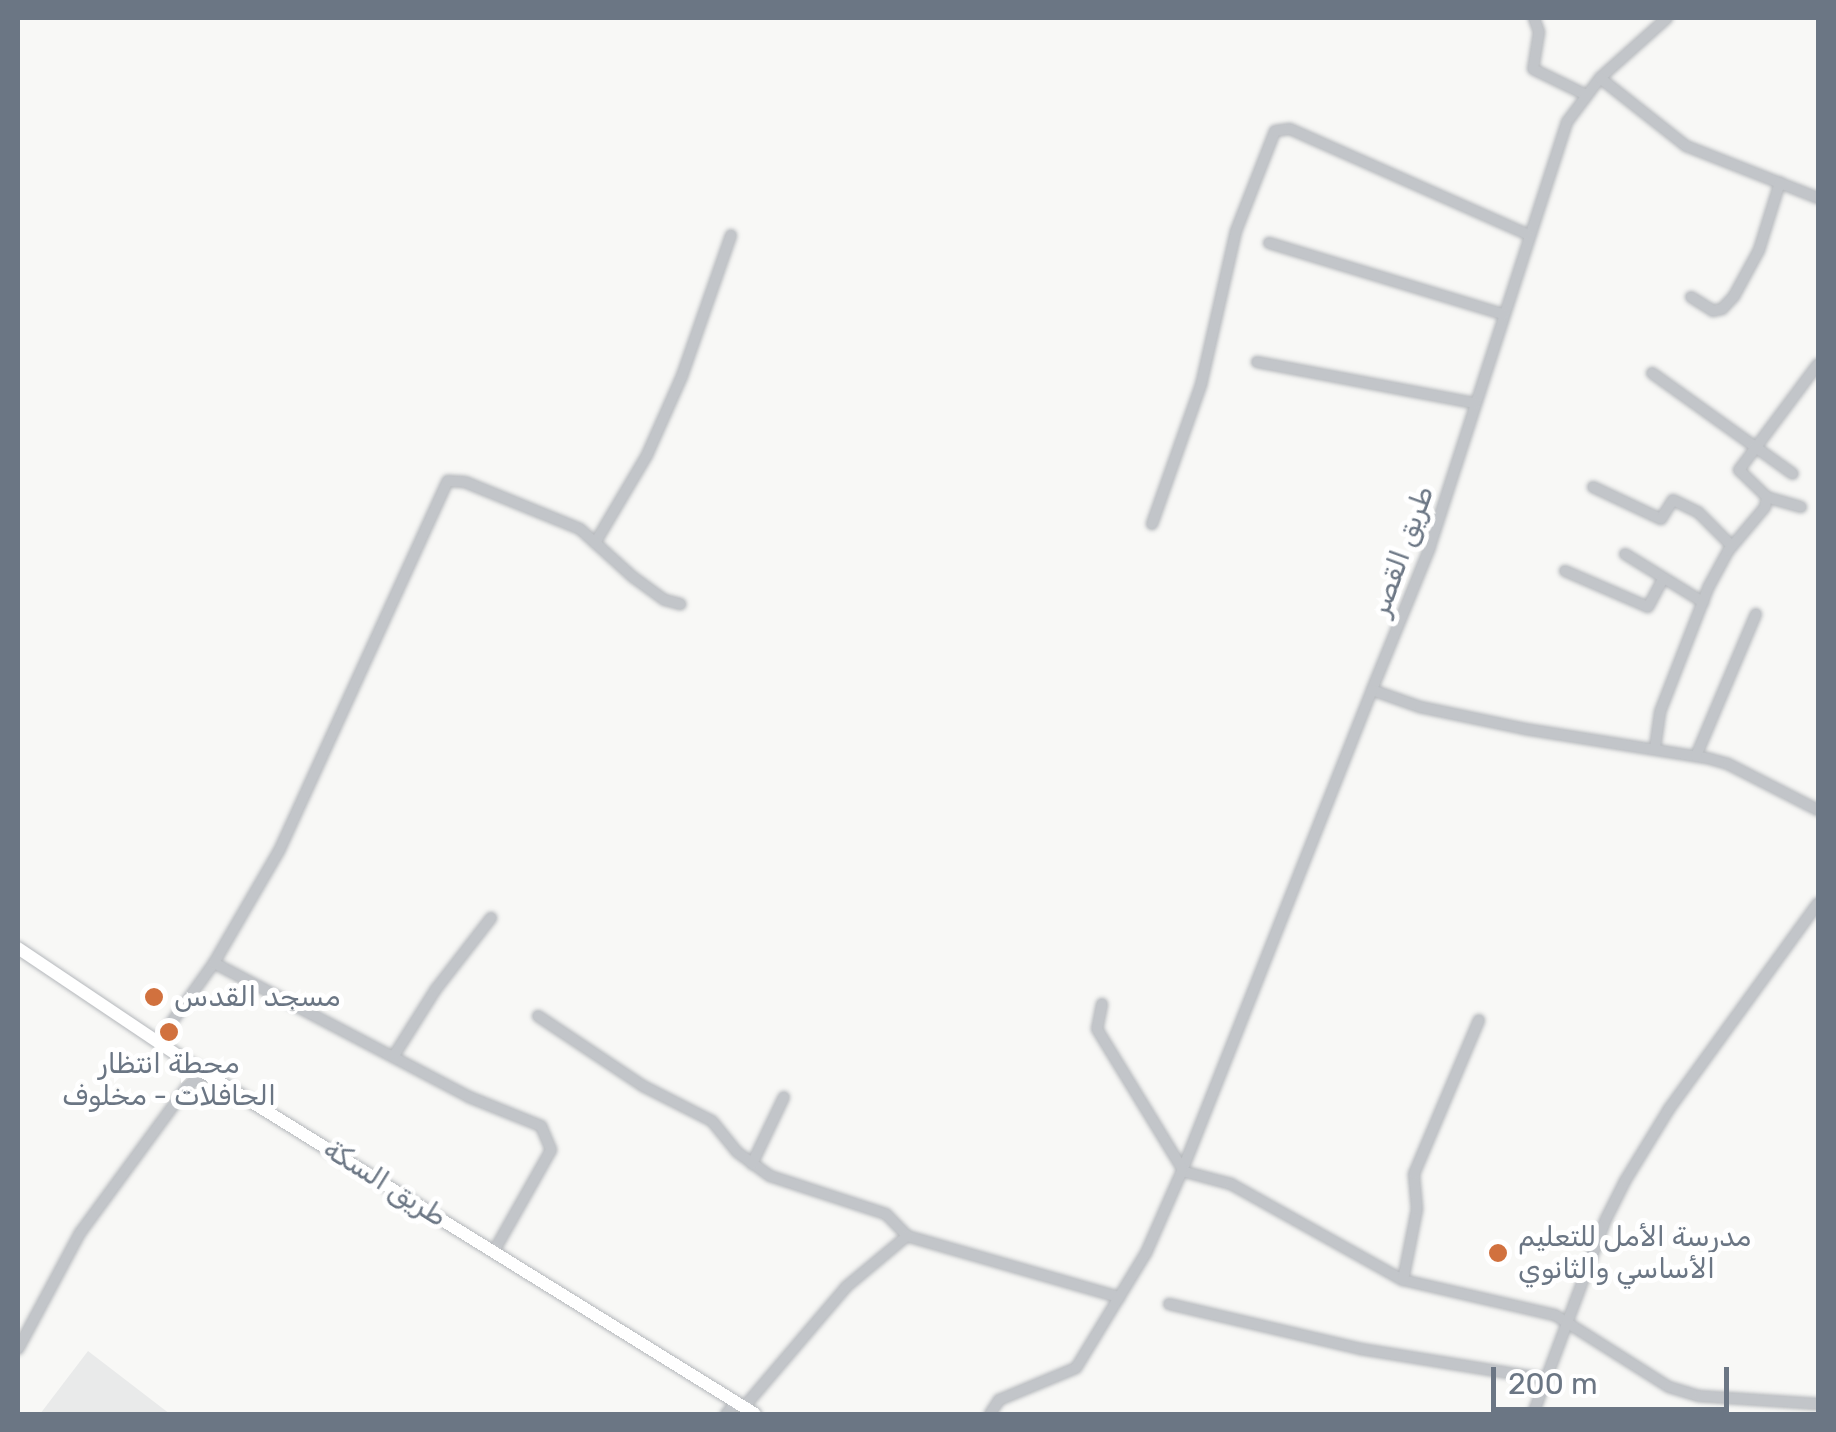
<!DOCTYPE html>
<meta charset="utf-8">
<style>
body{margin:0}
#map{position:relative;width:1836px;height:1432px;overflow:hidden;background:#f8f8f6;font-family:Rubik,"Noto Sans Arabic",sans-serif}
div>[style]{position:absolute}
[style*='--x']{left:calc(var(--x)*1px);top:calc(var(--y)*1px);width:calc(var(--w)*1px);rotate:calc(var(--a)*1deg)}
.built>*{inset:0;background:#e9eaea}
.roads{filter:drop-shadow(0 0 2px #b4b7bb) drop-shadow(0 0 2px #b4b7bb)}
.minor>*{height:10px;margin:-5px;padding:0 5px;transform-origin:5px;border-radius:5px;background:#c2c5c9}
.major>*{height:12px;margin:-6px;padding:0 6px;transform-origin:6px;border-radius:6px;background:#fff}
.dots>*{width:28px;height:28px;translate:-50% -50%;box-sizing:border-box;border:5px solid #fff;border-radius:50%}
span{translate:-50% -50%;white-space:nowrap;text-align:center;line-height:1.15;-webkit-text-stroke:10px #fff;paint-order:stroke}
.street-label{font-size:28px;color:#6b7684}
.poi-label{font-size:28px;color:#6b7684}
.left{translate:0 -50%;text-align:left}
.frame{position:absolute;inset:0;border:20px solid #6b7684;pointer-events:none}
.scale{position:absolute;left:1491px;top:1367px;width:238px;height:45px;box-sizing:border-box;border:5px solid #6b7684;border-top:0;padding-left:12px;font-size:30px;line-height:35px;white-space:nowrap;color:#6b7684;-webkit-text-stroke:8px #fff;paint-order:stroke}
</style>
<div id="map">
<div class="built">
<div style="clip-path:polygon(88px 1351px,170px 1414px,40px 1414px)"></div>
</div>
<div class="roads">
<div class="minor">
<div style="--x:1534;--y:18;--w:15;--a:70"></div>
<div style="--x:1539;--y:32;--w:37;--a:99"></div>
<div style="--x:1533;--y:69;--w:57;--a:26.1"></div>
<div style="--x:1667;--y:18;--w:90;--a:138.2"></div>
<div style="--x:1600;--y:78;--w:55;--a:126.9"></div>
<div style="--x:1567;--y:122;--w:447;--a:107.9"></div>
<div style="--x:1430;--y:547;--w:154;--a:112.1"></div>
<div style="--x:1372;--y:690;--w:51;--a:19.5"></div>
<div style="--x:1420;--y:707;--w:107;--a:11.8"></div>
<div style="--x:1525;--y:729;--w:184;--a:9.1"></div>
<div style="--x:1707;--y:758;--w:22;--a:16"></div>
<div style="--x:1728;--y:764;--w:101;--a:27.1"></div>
<div style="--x:1600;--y:78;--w:110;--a:38.3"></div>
<div style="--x:1686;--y:146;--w:142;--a:21.5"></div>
<div style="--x:1269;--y:243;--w:245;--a:16.9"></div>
<div style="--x:1691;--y:297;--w:26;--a:32"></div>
<div style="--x:1713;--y:311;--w:9;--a:-13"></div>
<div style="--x:1722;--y:309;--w:18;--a:-47"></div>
<div style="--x:1734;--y:296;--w:52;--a:-61.5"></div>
<div style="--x:1759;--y:250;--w:71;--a:-72.8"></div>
<div style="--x:1257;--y:362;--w:222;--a:10.7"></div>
<div style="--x:1652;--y:373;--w:173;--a:35.6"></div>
<div style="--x:1593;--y:487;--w:75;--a:25.2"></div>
<div style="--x:1661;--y:519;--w:22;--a:-58"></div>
<div style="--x:1673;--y:500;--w:28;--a:26"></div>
<div style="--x:1698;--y:512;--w:48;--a:45"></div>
<div style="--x:1801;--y:507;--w:35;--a:-164"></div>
<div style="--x:1767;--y:497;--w:39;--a:-136"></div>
<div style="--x:1739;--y:470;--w:132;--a:-53.3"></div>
<div style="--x:1152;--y:524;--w:147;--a:-70.6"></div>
<div style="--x:1201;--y:385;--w:158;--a:-77.2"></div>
<div style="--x:1236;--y:231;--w:107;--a:-68.7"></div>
<div style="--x:1275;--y:131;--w:15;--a:-8"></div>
<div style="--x:1290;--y:129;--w:259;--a:23.9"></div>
<div style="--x:595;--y:543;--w:102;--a:-59.4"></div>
<div style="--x:647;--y:455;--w:86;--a:-66.1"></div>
<div style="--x:682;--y:376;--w:149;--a:-70.8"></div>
<div style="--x:1625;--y:554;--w:92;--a:31.6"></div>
<div style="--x:1565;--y:571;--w:90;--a:23.4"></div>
<div style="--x:1648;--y:607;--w:32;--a:-62"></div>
<div style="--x:1372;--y:690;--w:517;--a:111.55"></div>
<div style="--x:1182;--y:1171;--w:51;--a:14.9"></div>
<div style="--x:1231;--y:1184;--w:197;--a:29.2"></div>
<div style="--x:1403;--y:1280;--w:156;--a:13"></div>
<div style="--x:1555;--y:1315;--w:135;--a:32.3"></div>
<div style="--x:1669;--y:1387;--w:31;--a:17"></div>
<div style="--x:1699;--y:1396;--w:119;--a:3.8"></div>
<div style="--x:1655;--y:748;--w:36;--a:-82"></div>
<div style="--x:1660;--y:712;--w:133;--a:-68.8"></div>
<div style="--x:1708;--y:588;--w:42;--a:-61.6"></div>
<div style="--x:1728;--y:551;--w:57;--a:-49.9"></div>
<div style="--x:1765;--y:507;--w:10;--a:-79"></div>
<div style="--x:1696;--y:756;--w:154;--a:-67.1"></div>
<div style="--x:214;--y:963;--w:288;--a:27.7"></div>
<div style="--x:469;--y:1097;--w:78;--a:21.9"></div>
<div style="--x:541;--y:1126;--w:26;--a:67"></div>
<div style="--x:551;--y:1150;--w:116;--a:119.4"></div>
<div style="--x:1102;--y:1004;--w:25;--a:101"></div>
<div style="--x:1097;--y:1029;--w:163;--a:58.6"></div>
<div style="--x:538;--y:1016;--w:126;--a:33.7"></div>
<div style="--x:643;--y:1086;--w:77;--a:26.9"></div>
<div style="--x:712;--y:1121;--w:40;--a:51"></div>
<div style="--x:737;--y:1152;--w:41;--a:36"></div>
<div style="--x:770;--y:1176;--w:122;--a:18.1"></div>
<div style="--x:886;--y:1214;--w:30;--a:46"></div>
<div style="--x:907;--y:1236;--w:221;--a:16.1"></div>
<div style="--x:159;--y:1040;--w:95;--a:-54.5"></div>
<div style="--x:214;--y:963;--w:129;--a:-59.9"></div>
<div style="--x:279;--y:851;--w:407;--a:-65.5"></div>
<div style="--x:448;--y:481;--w:17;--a:3"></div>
<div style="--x:465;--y:482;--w:124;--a:22.2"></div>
<div style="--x:580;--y:529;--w:72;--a:42.2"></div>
<div style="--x:633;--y:577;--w:39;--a:36"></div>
<div style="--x:665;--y:600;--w:16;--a:15"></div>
<div style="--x:395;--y:1054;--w:77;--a:-57.8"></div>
<div style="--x:436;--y:989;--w:90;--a:-52.2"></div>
<div style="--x:752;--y:1164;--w:74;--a:-64.5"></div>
<div style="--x:1403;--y:1280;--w:72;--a:-78.8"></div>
<div style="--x:1417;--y:1209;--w:35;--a:-95"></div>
<div style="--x:1414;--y:1174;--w:167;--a:-67.1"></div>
<div style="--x:1169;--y:1304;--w:197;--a:13.2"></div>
<div style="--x:1361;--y:1349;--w:187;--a:9.2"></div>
<div style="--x:18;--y:1349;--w:132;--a:-61.9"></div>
<div style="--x:80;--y:1233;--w:181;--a:-53.8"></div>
<div style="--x:187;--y:1087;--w:23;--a:-41"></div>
<div style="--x:744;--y:1407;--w:157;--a:-49.6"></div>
<div style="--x:846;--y:1287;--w:80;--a:-39.9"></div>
<div style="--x:726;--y:1414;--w:15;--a:-48"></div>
<div style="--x:990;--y:1414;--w:17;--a:-57"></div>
<div style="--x:999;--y:1400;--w:83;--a:-22.6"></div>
<div style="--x:1076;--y:1368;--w:135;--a:-58.7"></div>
<div style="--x:1146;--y:1253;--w:90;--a:-66.3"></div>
<div style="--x:1533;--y:1414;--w:208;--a:-69.5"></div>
<div style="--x:1606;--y:1219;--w:42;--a:-63.4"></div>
<div style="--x:1625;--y:1181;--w:84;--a:-58.6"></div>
<div style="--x:1669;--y:1109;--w:254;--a:-54.1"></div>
</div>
<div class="major">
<div style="--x:18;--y:948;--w:210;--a:33.9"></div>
<div style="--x:192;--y:1065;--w:662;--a:31.79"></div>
</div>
</div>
<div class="dots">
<div style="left:154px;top:997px;background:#d1713e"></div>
<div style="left:169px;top:1032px;background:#d1713e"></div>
<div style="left:1498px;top:1253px;background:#d1713e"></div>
</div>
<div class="street-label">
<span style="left:1402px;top:551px;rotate:-70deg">طريق القصر</span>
<span style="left:385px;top:1183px;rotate:32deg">طريق السكة</span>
</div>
<div class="poi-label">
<span class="left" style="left:174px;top:997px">مسجد القدس</span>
<span style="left:169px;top:1080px">محطة انتظار<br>الحافلات - مخلوف</span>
<span class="left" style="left:1518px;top:1253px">مدرسة الأمل للتعليم<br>الأساسي والثانوي</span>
</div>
<div class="frame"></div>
<div class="scale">200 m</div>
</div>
